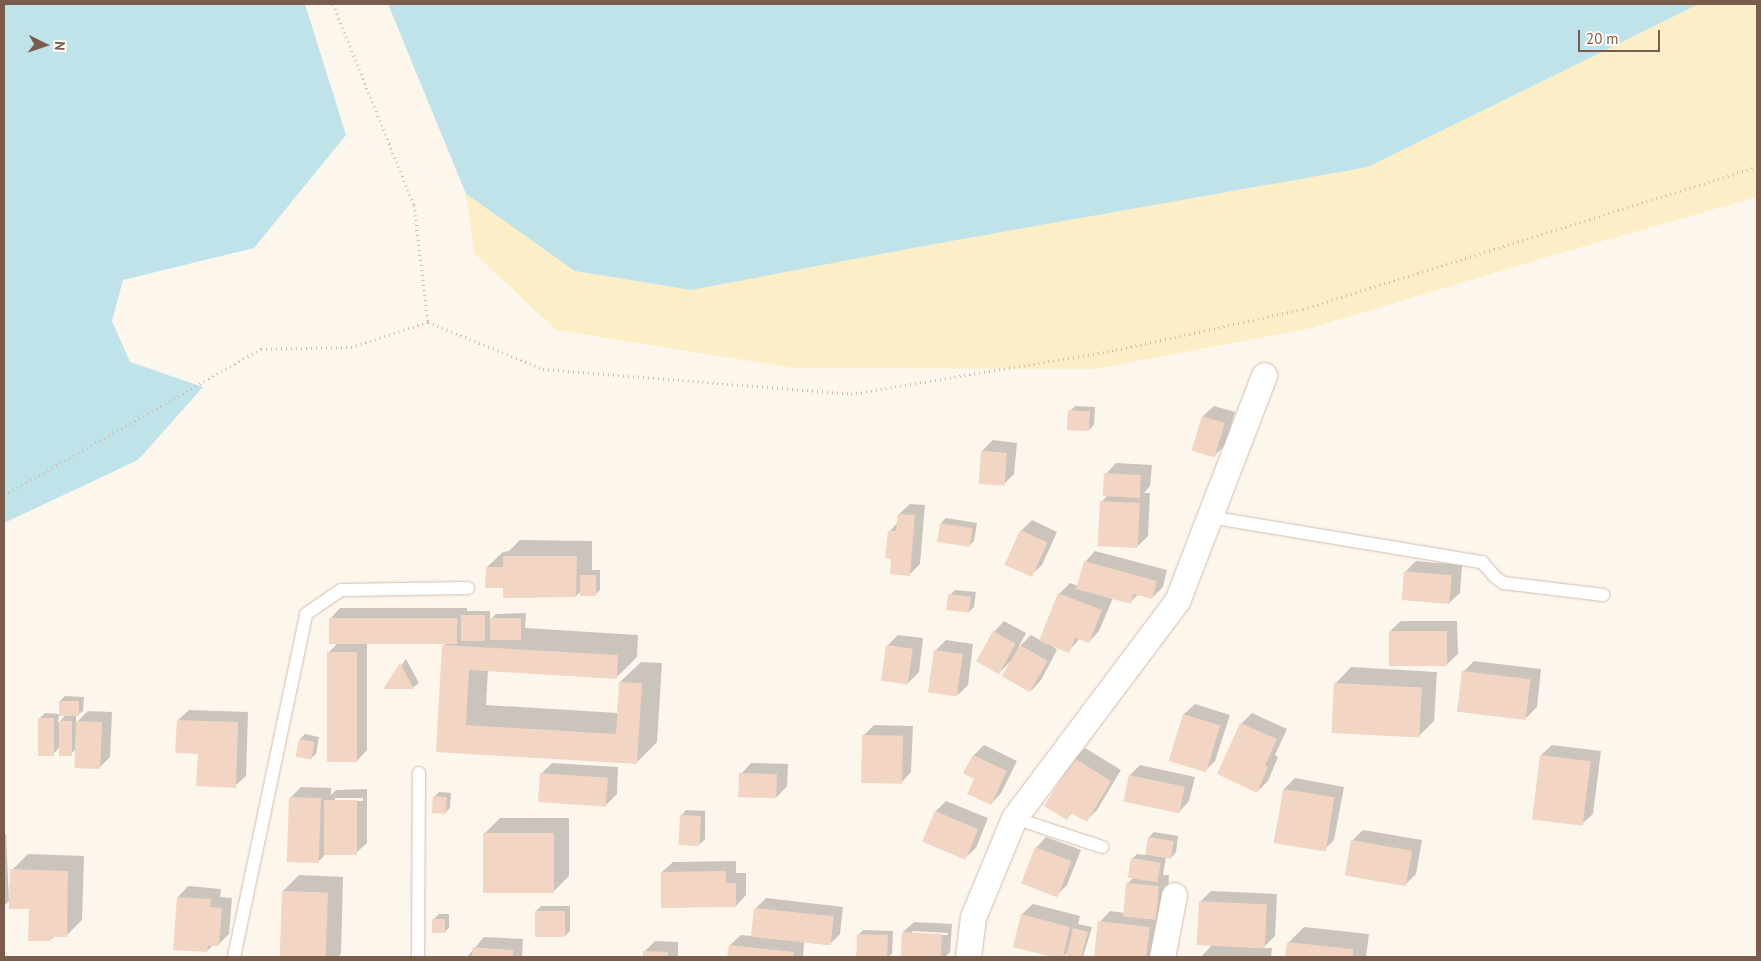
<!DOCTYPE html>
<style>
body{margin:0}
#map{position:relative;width:1761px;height:961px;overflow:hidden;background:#fdf6ec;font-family:"PT Sans",sans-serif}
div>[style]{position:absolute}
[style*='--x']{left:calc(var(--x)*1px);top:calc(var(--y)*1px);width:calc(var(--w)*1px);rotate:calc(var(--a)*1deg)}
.sand>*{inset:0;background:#fcefc7}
.water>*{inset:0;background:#bfe3e8}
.pier>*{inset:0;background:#fdf6ec}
.shadow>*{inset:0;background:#0003}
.building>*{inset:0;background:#f3d5c3;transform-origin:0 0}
.path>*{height:3px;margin-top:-1.5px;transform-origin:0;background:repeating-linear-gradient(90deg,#d9b8a5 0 1px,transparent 0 5px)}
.roads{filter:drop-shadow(0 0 1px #d1beb0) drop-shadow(0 0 1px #d1beb0)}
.lane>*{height:12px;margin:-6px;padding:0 6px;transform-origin:6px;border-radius:6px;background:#fff}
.street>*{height:25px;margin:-12.5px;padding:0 12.5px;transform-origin:12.5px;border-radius:12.5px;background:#fff}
span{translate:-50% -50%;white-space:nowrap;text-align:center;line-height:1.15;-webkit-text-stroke:4px #fffaf3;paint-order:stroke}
.frame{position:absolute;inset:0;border:5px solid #7a5c4d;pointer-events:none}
.north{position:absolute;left:20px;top:20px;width:50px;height:50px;-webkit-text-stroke:4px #fffaf3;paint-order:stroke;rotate:94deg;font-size:14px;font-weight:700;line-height:20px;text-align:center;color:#7a5c4d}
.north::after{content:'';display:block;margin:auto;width:18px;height:22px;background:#7a5c4d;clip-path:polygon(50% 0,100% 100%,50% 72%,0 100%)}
.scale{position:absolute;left:1578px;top:30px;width:82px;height:22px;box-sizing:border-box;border:2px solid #7a5c4d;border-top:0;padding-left:6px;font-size:15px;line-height:18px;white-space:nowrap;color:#7a5c4d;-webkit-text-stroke:4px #fffaf3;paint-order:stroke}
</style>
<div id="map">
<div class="sand">
<div style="clip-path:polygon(1699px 4px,1757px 4px,1757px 197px,1543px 258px,1311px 328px,1095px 369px,793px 368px,556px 330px,474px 253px,466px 194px,575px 271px,691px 290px,918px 247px,1368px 167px)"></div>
</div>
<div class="water">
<div style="clip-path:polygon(4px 4px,1699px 4px,1368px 167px,918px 247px,691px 290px,575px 271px,466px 194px,346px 135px,254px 248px,123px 280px,112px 321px,130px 362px,203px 387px,138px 460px,4px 523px)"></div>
</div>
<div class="pier">
<div style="clip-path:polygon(305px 4px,388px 4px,466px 194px,346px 135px)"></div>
</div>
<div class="shadow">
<div style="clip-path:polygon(1075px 406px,1095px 407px,1094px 425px,1089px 430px,1070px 411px)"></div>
<div style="clip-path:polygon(1214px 406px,1235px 412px,1225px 445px,1214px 456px,1203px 416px)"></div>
<div style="clip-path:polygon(993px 440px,1017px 443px,1014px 474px,1003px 485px,982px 451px)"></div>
<div style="clip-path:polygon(1116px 463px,1152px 465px,1150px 486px,1144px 493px,1150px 493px,1148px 536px,1138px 546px,1101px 502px,1108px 495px,1106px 474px)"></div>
<div style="clip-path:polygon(910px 504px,925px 505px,920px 564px,910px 574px,893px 558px,889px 532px,898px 522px,899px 514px)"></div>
<div style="clip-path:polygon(946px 518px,977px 523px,974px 541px,969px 546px,941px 523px)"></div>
<div style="clip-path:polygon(1032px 520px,1057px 532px,1042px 565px,1031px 575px,1021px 531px)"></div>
<div style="clip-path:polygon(520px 540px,592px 541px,592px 570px,600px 570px,600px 590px,595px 595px,581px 591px,576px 596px,504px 586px,487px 567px,503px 552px,509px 551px)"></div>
<div style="clip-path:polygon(1095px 551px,1167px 570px,1163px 587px,1152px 598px,1139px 594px,1130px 602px,1113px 598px,1099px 631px,1089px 642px,1080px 638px,1069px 651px,1050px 644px,1057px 650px,1041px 680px,1031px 691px,1013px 659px,999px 673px,994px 632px,1004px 621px,1026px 633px,1018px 648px,1031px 635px,1040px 640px,1059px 594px,1070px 583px,1078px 586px,1085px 562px)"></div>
<div style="clip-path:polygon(1416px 561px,1462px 565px,1460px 593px,1449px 603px,1406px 571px)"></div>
<div style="clip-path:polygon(955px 590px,976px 592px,974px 607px,969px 612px,950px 595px)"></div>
<div style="clip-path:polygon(340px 608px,467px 608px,467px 611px,490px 611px,490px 620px,496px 614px,526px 613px,525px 628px,638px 635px,637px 657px,616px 678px,488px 670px,486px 705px,618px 713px,620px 682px,641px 662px,662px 663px,657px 742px,636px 763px,437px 751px,444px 645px,446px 643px,367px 643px,367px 750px,357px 761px,328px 653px,338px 643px,330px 619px)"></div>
<div style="clip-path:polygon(1401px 621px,1457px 621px,1458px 654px,1447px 664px,1390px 631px)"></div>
<div style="clip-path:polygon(898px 635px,923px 638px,919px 672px,908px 683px,887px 646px)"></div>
<div style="clip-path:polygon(946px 640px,973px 644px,968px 685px,958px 695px,935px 651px)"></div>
<div style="clip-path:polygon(406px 659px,419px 683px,414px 687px,385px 688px)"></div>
<div style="clip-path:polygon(1474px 661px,1541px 669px,1537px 707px,1526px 718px,1463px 672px)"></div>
<div style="clip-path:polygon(1351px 667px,1437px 672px,1434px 721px,1418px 737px,1336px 683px)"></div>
<div style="clip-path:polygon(evenodd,65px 696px,84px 697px,83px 711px,76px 716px,76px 723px,88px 711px,112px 712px,110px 757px,100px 767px,76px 749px,70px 755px,59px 748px,52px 755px,40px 718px,45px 713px,59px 714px,60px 701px,65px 696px,59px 715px,66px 715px,58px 723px,59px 715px)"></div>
<div style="clip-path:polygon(1195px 704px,1230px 715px,1215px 761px,1205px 771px,1184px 714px)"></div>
<div style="clip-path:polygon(189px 710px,248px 712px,246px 776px,235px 786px,199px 752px,178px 720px)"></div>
<div style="clip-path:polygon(1252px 713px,1287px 729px,1275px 755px,1278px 757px,1268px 781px,1257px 792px,1241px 724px)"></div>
<div style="clip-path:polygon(874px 725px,913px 726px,911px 772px,901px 783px,863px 736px)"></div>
<div style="clip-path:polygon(305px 734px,319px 737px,316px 754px,310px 759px,300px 739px)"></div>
<div style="clip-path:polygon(984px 745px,1017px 761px,1001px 793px,991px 804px,976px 778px,965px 773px,974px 755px)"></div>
<div style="clip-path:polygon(1552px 745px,1601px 751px,1593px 814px,1582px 824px,1541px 755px)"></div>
<div style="clip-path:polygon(1085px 748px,1121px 770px,1097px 810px,1087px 820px,1073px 812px,1067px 819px,1046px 806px,1075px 758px)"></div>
<div style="clip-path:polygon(552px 763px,618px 767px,617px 794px,606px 805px,541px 774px)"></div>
<div style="clip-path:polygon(751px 763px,788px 764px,787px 786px,777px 797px,741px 774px)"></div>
<div style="clip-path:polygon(1140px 765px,1195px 777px,1189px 801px,1179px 812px,1125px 800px,1130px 775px)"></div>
<div style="clip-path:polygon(1295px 778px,1344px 787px,1334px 840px,1323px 851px,1274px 842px,1284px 789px)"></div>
<div style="clip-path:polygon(evenodd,301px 787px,331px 788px,331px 795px,336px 790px,367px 789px,367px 843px,356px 853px,327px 853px,318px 862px,290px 798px,301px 787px,335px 798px,363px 798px,363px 801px,335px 801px,335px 798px)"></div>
<div style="clip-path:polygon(439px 792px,451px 793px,450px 808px,445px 813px,434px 797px)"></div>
<div style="clip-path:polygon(946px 801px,988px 818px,976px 848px,965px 858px,923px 841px,936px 811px)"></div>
<div style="clip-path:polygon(686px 810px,705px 811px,705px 839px,700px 844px,681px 816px)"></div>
<div style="clip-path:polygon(500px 818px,569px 818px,569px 876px,553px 892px,484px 834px)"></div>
<div style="clip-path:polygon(1363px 830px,1422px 840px,1416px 874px,1405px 885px,1352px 841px)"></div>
<div style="clip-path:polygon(1154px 832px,1178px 836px,1176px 852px,1171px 858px,1166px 857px,1163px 875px,1169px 875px,1167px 908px,1155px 957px,1096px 957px,1100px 922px,1110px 911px,1125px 913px,1127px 884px,1134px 877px,1132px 859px,1137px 854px,1146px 855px,1149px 837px)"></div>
<div style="clip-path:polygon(4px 834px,6px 834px,9px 901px,4px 906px)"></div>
<div style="clip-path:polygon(1046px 837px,1081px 850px,1067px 885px,1056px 896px,1036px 848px)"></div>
<div style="clip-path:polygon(28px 854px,84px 856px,82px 920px,66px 936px,55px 936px,50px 940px,30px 908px,12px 870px)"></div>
<div style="clip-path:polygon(736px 861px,736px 873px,746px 873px,746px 895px,736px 906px,662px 872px,673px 862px)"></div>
<div style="clip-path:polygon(299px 875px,343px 877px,341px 954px,338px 957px,281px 957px,283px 891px)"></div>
<div style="clip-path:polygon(188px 886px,221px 889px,220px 897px,232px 898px,229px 934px,218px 945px,213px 945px,207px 951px,178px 897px)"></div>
<div style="clip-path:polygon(1211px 891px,1277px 894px,1275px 936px,1263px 948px,1272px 948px,1271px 957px,1201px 957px,1212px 945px,1200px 902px)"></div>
<div style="clip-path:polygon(766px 898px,843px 907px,840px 934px,829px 945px,804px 942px,803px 957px,729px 957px,730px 945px,741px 935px,752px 936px,755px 909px)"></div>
<div style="clip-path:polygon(1033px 904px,1080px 916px,1078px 924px,1092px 927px,1083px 957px,1067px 957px,1069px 951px,1063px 957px,1057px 957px,1014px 946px,1022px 914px)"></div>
<div style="clip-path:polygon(541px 906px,570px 906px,570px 931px,565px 936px,536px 911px)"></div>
<div style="clip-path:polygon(439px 914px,449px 914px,449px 928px,443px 933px,434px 919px)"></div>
<div style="clip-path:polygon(evenodd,914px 922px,952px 924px,950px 952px,945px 957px,857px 957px,858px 935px,863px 930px,893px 931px,892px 954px,889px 956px,902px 957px,903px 932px,914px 922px,912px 931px,948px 933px,948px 935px,912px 934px,912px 931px)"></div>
<div style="clip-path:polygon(1304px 927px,1369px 934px,1366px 957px,1286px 957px,1288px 943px)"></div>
<div style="clip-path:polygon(484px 937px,523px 939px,522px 957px,467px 957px)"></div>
<div style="clip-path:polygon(655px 941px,678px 942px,678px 957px,644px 957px,644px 952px)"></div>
</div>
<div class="building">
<div style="left:1068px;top:410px;width:22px;height:20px;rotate:3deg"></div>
<div style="left:1202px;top:416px;width:24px;height:36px;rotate:17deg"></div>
<div style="left:981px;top:451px;width:26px;height:33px;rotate:4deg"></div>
<div style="left:1104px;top:473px;width:37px;height:23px;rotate:3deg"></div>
<div style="left:1100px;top:501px;width:40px;height:45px;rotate:3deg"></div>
<div style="clip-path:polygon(898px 514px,915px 515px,910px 576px,890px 574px,891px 559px,885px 558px,888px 531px,896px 531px)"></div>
<div style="left:940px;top:523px;width:33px;height:19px;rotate:9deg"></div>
<div style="left:1020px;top:530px;width:30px;height:38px;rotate:24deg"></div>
<div style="clip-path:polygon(503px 556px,577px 556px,576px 597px,503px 598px,503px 588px,485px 588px,486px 567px,503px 567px)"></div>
<div style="clip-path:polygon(1084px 561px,1157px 581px,1152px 599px,1133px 594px,1131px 604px,1076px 589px)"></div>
<div style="left:1404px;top:571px;width:48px;height:29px;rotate:5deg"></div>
<div style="left:580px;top:575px;width:16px;height:21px"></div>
<div style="clip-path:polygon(1058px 593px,1102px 610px,1089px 643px,1075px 638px,1069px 653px,1039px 641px)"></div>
<div style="left:948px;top:594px;width:23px;height:16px;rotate:7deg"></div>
<div style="left:485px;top:615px;width:26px;height:24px;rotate:90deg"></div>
<div style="left:329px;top:618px;width:128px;height:26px"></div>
<div style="left:521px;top:618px;width:22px;height:31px;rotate:90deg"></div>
<div style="left:993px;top:631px;width:26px;height:35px;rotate:29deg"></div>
<div style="left:1389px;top:631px;width:58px;height:35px"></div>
<div style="clip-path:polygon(442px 645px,618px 655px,617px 679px,469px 670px,466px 725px,616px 734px,619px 682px,642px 683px,637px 764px,436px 752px)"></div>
<div style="left:886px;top:645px;width:27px;height:36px;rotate:8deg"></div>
<div style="left:1020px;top:645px;width:32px;height:36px;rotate:30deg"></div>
<div style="left:934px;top:650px;width:29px;height:43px;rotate:8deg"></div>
<div style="left:327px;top:652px;width:30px;height:110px"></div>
<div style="clip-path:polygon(400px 663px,414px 689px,383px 689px)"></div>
<div style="left:1462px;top:671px;width:69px;height:41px;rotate:7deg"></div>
<div style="left:1334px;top:683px;width:88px;height:50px;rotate:3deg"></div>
<div style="left:59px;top:701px;width:20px;height:15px"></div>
<div style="left:1183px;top:714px;width:39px;height:49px;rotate:17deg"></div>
<div style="left:38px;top:718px;width:16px;height:38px"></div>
<div style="clip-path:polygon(177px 720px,238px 722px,236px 788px,196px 786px,198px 754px,175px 753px)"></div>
<div style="left:59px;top:721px;width:13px;height:35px"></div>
<div style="left:76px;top:721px;width:26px;height:47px;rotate:2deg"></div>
<div style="clip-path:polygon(1240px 723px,1277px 739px,1265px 766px,1268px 767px,1257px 793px,1217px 774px)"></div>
<div style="left:862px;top:735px;width:41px;height:48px;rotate:1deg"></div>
<div style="left:299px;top:739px;width:16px;height:18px;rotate:11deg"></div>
<div style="clip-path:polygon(973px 755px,1007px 771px,991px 805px,967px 794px,974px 779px,963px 773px)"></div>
<div style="left:1540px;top:755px;width:51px;height:65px;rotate:7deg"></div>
<div style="clip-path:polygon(1074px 758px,1111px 781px,1087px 822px,1071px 813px,1067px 820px,1044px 806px)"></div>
<div style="left:540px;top:773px;width:68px;height:29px;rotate:4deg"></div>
<div style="left:739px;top:773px;width:38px;height:24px;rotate:2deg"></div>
<div style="left:1129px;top:775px;width:57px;height:27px;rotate:12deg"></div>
<div style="left:1283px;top:789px;width:52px;height:55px;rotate:9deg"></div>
<div style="left:433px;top:796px;width:14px;height:17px;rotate:4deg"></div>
<div style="left:289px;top:797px;width:32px;height:65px;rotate:2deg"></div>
<div style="left:324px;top:800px;width:33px;height:55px"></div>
<div style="left:935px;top:811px;width:47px;height:33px;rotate:23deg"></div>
<div style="left:680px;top:815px;width:21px;height:30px;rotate:3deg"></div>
<div style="left:483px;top:833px;width:71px;height:60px"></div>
<div style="left:1148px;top:837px;width:26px;height:18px;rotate:9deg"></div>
<div style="left:1351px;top:840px;width:62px;height:36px;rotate:10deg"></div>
<div style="left:1035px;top:847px;width:39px;height:39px;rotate:21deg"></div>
<div style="left:1131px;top:858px;width:30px;height:20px;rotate:9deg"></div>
<div style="clip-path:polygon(10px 869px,68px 871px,67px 937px,51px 937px,51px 941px,28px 941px,29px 909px,9px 909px)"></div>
<div style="clip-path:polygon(726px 871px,726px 883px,736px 883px,736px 907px,661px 908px,661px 872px)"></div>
<div style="left:1126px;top:883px;width:33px;height:34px;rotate:5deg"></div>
<div style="left:282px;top:891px;width:46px;height:66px;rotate:2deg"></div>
<div style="clip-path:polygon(177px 897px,211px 899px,210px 907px,222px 908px,219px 946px,208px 946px,207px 952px,173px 950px)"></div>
<div style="left:1199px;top:901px;width:68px;height:44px;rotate:3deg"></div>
<div style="left:754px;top:908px;width:80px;height:29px;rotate:6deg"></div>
<div style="left:535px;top:911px;width:30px;height:26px"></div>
<div style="clip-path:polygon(1021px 914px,1070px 927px,1063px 957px,1052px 957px,1013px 947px)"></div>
<div style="left:432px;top:919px;width:13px;height:14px"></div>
<div style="clip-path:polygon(1098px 921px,1150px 927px,1146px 957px,1094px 957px)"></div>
<div style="clip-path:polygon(1073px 928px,1088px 932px,1081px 957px,1066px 957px)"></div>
<div style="left:902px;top:932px;width:40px;height:25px;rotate:3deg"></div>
<div style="left:857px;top:934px;width:31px;height:23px;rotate:2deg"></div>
<div style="clip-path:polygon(1287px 942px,1353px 949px,1353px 957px,1285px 957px)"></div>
<div style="clip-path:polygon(729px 945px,794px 952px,793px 957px,727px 957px)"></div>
<div style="clip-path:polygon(473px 947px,513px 950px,513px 957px,472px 957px)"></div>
<div style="clip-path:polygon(643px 951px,668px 952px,668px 957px,643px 957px)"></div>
</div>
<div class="path">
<div style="--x:333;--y:4;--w:217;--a:68.1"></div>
<div style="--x:414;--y:205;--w:118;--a:83.2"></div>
<div style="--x:4;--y:495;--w:296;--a:-29.6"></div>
<div style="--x:261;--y:349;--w:90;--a:-1.3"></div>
<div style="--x:351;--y:347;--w:81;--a:-18"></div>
<div style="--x:428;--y:322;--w:124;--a:22.2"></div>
<div style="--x:543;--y:369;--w:309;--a:4.6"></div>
<div style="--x:851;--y:394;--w:269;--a:-9.4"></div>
<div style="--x:1116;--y:350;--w:191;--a:-12.4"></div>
<div style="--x:1303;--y:309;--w:476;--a:-17.4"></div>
</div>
<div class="roads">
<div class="lane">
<div style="--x:1209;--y:517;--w:277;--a:9.4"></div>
<div style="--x:1482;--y:562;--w:20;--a:49"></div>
<div style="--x:1495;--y:577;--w:11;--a:34"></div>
<div style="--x:1504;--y:583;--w:100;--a:6.9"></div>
<div style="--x:1014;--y:818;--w:93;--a:18.2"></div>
<div style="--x:234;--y:957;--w:350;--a:-78.1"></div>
<div style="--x:306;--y:614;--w:42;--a:-34.4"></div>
<div style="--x:341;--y:590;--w:127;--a:-0.9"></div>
<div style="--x:418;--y:957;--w:184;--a:-89.7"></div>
</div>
<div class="street">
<div style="--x:968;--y:957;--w:40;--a:-82.9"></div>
<div style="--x:973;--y:917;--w:107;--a:-67.5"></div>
<div style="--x:1014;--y:818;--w:271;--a:-53.1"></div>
<div style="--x:1177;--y:601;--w:242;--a:-68.9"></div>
<div style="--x:1162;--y:957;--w:63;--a:-79"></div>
</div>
</div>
<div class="frame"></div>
<div class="north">N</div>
<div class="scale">20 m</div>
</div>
